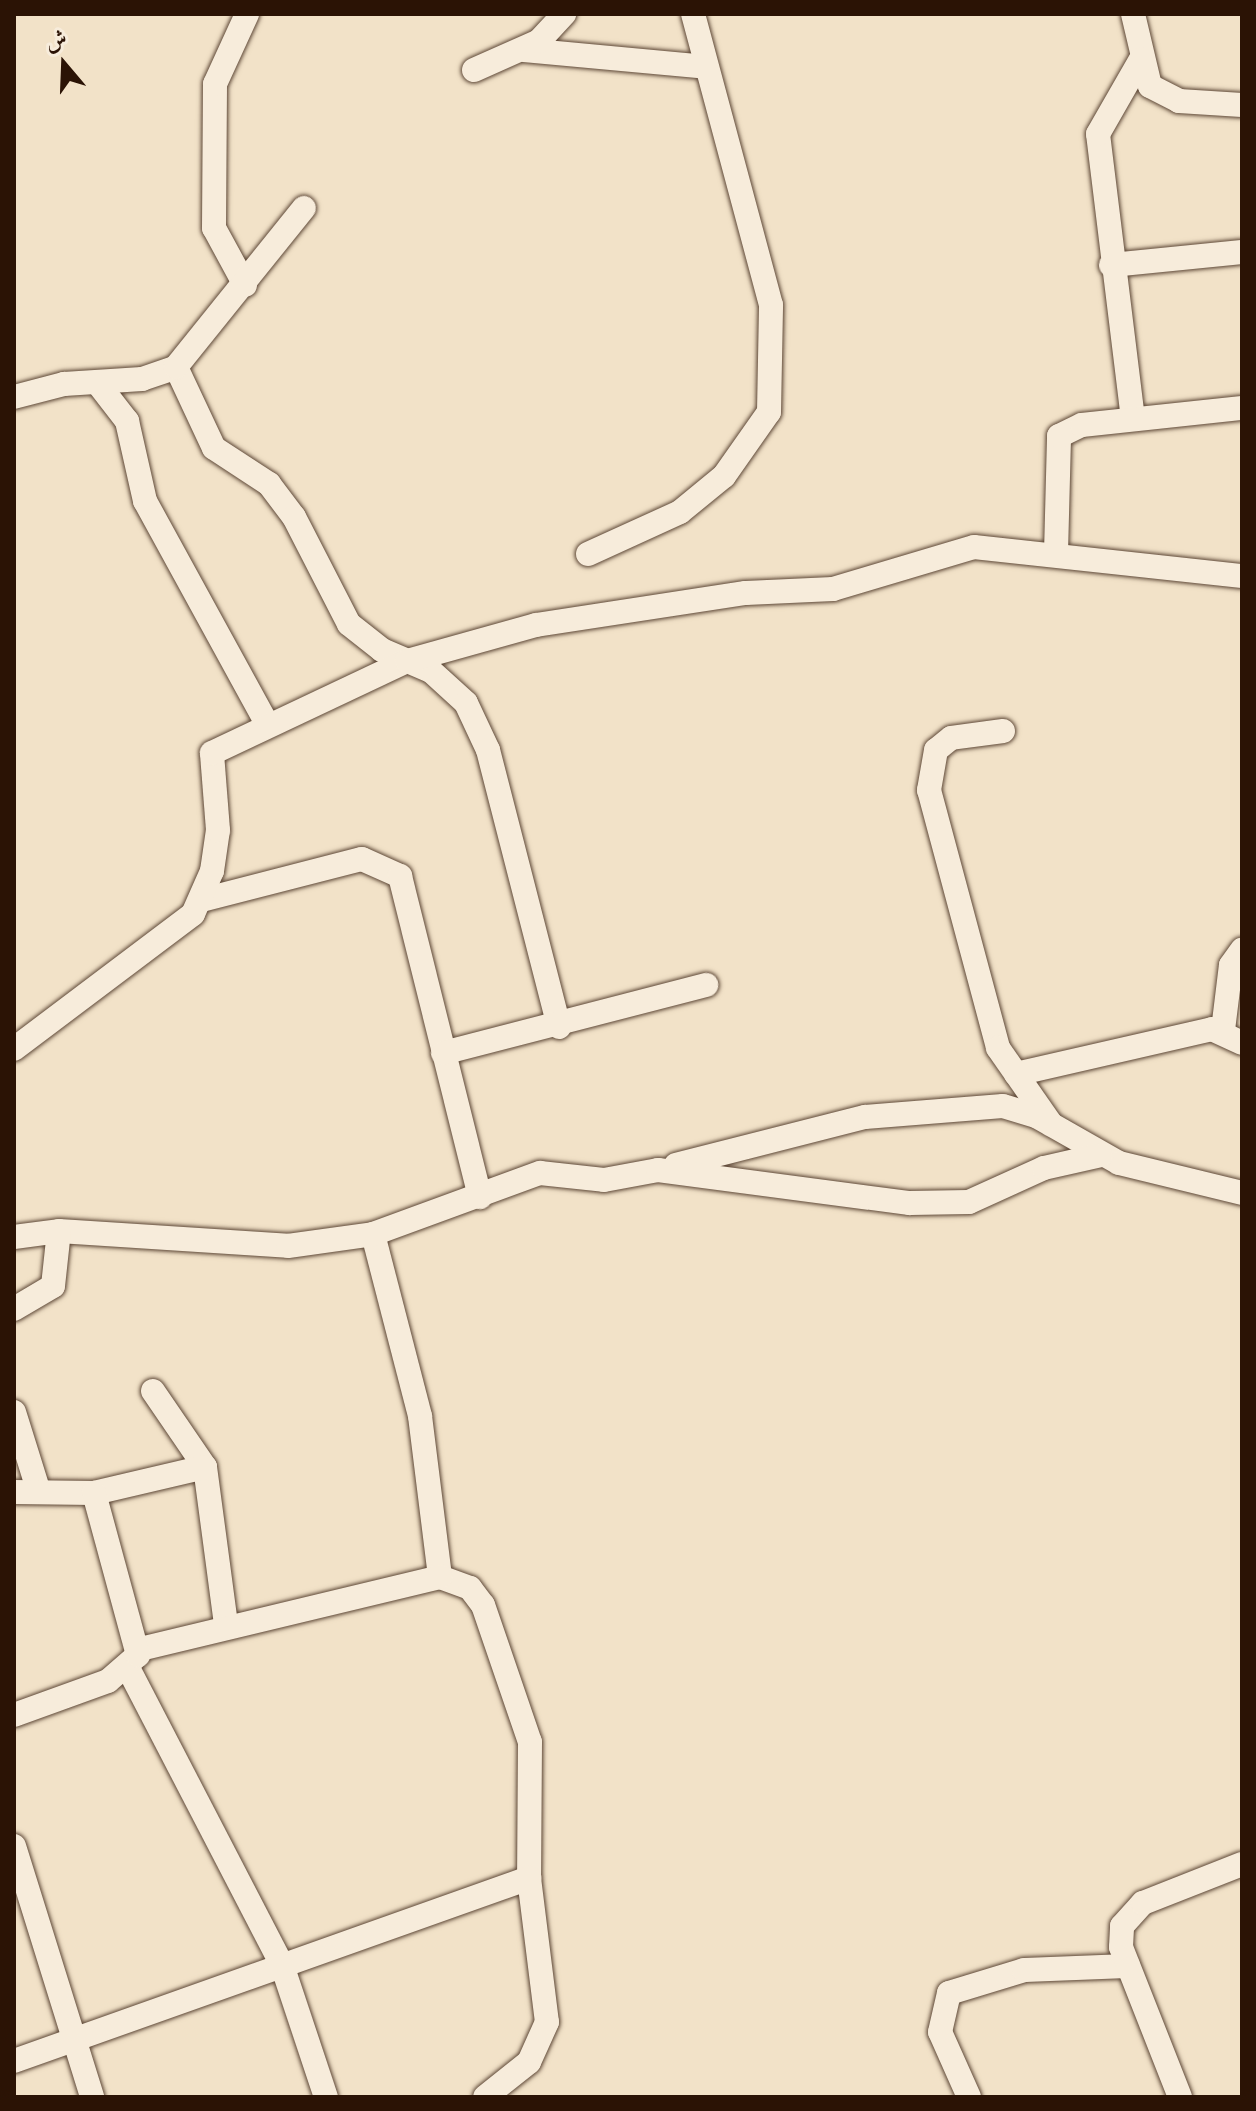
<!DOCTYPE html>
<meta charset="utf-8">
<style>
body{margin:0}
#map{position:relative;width:1256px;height:2111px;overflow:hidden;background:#f2e2c8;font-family:"IM FELL DW Pica",Amiri,serif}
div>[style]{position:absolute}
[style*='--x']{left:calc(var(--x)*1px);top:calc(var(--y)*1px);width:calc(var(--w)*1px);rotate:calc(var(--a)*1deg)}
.roads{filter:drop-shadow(0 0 2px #5d4736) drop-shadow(0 0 2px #5d4736)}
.minor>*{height:24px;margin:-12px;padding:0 12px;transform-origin:12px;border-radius:12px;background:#f7ecdb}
span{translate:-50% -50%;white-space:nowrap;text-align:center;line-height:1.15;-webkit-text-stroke:6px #f7ecdb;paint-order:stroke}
.frame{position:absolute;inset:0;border:16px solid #2b1305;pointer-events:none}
.north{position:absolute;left:24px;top:24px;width:80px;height:80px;-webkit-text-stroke:6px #f7ecdb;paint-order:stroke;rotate:341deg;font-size:22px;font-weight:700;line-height:32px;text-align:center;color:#2b1305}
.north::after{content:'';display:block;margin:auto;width:28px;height:36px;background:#2b1305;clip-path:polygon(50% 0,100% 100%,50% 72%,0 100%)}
</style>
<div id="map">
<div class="roads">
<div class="minor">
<div style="--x:1133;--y:14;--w:74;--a:76.7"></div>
<div style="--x:1150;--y:86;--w:33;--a:27"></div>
<div style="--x:1179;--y:101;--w:63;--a:3.6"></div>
<div style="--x:524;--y:50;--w:183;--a:5.3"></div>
<div style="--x:474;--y:70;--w:71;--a:-24"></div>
<div style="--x:539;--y:41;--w:37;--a:-47"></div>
<div style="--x:1111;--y:265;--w:132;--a:-5.7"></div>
<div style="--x:245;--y:285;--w:65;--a:-118.5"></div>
<div style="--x:214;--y:228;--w:144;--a:-89.6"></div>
<div style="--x:215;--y:84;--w:77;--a:-65.4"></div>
<div style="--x:176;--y:367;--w:89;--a:64.9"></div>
<div style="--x:214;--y:448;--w:66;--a:33.2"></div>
<div style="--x:269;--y:484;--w:41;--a:52.9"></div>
<div style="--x:294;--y:517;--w:120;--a:62.8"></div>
<div style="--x:349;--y:624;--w:42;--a:38.2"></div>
<div style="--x:382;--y:650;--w:53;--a:23.2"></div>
<div style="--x:431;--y:671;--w:47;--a:42.4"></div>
<div style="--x:466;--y:703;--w:52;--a:64.9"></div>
<div style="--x:488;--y:750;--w:286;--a:75.6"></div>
<div style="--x:99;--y:385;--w:46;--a:52.1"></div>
<div style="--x:127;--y:421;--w:82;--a:77.3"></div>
<div style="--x:145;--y:501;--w:252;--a:61.3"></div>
<div style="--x:14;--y:397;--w:52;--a:-14.6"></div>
<div style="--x:64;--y:384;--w:78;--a:-3.7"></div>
<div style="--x:142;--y:379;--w:36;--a:-19"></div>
<div style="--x:176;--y:367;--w:204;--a:-51.2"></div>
<div style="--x:1133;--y:419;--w:287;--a:-97"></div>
<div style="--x:1098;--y:134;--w:86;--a:-60.2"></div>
<div style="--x:1056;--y:553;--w:117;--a:-88.5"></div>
<div style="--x:1059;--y:436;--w:25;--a:-26"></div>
<div style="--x:1082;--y:425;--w:161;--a:-6.1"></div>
<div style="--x:588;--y:554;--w:101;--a:-24.5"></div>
<div style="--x:680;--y:512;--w:57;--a:-39.3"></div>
<div style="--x:724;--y:476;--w:78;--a:-54.9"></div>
<div style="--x:769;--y:412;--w:107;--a:-88.9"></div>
<div style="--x:771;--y:305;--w:301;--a:-105"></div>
<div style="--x:1003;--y:731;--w:52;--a:172.3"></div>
<div style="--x:951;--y:738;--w:19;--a:141"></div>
<div style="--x:936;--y:750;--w:41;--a:99.9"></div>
<div style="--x:929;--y:790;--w:267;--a:75"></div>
<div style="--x:998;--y:1048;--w:93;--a:55.1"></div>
<div style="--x:202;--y:900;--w:165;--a:-14.4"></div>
<div style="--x:362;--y:859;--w:42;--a:24.1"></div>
<div style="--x:400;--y:876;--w:331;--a:76"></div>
<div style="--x:1223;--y:1030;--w:65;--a:-83"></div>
<div style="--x:1231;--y:965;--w:19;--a:-54"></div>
<div style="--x:14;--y:1049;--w:224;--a:-37"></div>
<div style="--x:193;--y:914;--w:47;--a:-66.2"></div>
<div style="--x:212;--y:871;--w:41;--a:-81.7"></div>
<div style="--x:218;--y:830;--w:77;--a:-94.5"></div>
<div style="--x:212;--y:753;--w:216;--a:-25.3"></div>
<div style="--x:407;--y:661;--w:134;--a:-15.6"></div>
<div style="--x:536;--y:625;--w:212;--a:-8.7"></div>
<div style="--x:746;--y:593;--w:87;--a:-2.6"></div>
<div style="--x:833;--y:589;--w:147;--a:-16.6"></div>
<div style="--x:974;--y:547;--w:270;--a:6.2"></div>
<div style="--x:443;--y:1053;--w:272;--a:-14.5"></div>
<div style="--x:1016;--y:1074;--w:201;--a:-12.9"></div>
<div style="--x:1212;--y:1029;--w:33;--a:25"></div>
<div style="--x:676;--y:1165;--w:195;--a:-14.3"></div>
<div style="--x:865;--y:1117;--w:138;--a:-4.6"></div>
<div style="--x:1003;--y:1106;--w:37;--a:17"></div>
<div style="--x:1038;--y:1117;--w:93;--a:29.6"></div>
<div style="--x:1119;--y:1163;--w:127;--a:13.7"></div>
<div style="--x:373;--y:1234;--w:188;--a:75.5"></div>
<div style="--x:420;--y:1416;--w:162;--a:82.9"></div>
<div style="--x:440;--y:1577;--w:32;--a:20"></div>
<div style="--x:470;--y:1588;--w:21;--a:53"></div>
<div style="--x:483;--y:1605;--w:145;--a:71.1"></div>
<div style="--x:530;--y:1742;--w:136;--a:90.4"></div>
<div style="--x:529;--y:1878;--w:145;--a:82.9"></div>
<div style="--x:547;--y:2022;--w:44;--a:114.2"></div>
<div style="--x:529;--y:2062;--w:56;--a:141.5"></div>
<div style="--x:14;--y:1237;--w:45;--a:-7.6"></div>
<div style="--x:59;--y:1231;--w:229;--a:3.7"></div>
<div style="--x:288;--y:1246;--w:86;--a:-8"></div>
<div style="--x:373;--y:1234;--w:178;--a:-20.1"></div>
<div style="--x:540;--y:1173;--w:64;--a:6.2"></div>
<div style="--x:604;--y:1180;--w:55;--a:-10.5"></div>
<div style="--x:658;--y:1170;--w:254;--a:7.5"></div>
<div style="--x:910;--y:1203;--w:59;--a:-1"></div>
<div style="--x:969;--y:1202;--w:82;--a:-24.4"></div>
<div style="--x:1044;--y:1168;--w:58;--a:-12.8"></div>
<div style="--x:14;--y:1309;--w:45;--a:-30.5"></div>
<div style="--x:53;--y:1286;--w:55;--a:-83.8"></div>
<div style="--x:153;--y:1391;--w:92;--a:55.6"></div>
<div style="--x:205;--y:1467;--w:158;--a:82.4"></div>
<div style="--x:14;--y:1412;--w:81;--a:72.7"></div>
<div style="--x:14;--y:1492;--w:80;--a:0.7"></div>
<div style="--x:94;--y:1493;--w:114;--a:-13.2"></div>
<div style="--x:140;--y:1649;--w:309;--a:-13.5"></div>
<div style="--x:128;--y:1668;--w:335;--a:62.6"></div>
<div style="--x:282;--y:1965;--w:139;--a:71.6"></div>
<div style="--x:14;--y:1715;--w:100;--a:-19.9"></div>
<div style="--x:108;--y:1681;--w:40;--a:-41"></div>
<div style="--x:138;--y:1655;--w:168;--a:-105.2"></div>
<div style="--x:14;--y:1846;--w:263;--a:72.7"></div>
<div style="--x:14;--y:2061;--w:547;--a:-19.56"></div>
<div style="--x:969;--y:2097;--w:71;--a:-114"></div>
<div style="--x:940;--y:2032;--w:40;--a:-77"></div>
<div style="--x:949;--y:1993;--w:78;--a:-17"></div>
<div style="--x:1024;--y:1970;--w:104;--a:-2.2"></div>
<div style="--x:1180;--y:2097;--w:161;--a:-111.5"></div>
<div style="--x:1121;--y:1947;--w:21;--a:-87"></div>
<div style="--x:1122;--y:1926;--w:31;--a:-48"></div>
<div style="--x:1143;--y:1903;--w:106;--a:-21.5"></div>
</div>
</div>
<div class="frame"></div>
<div class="north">ش</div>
</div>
